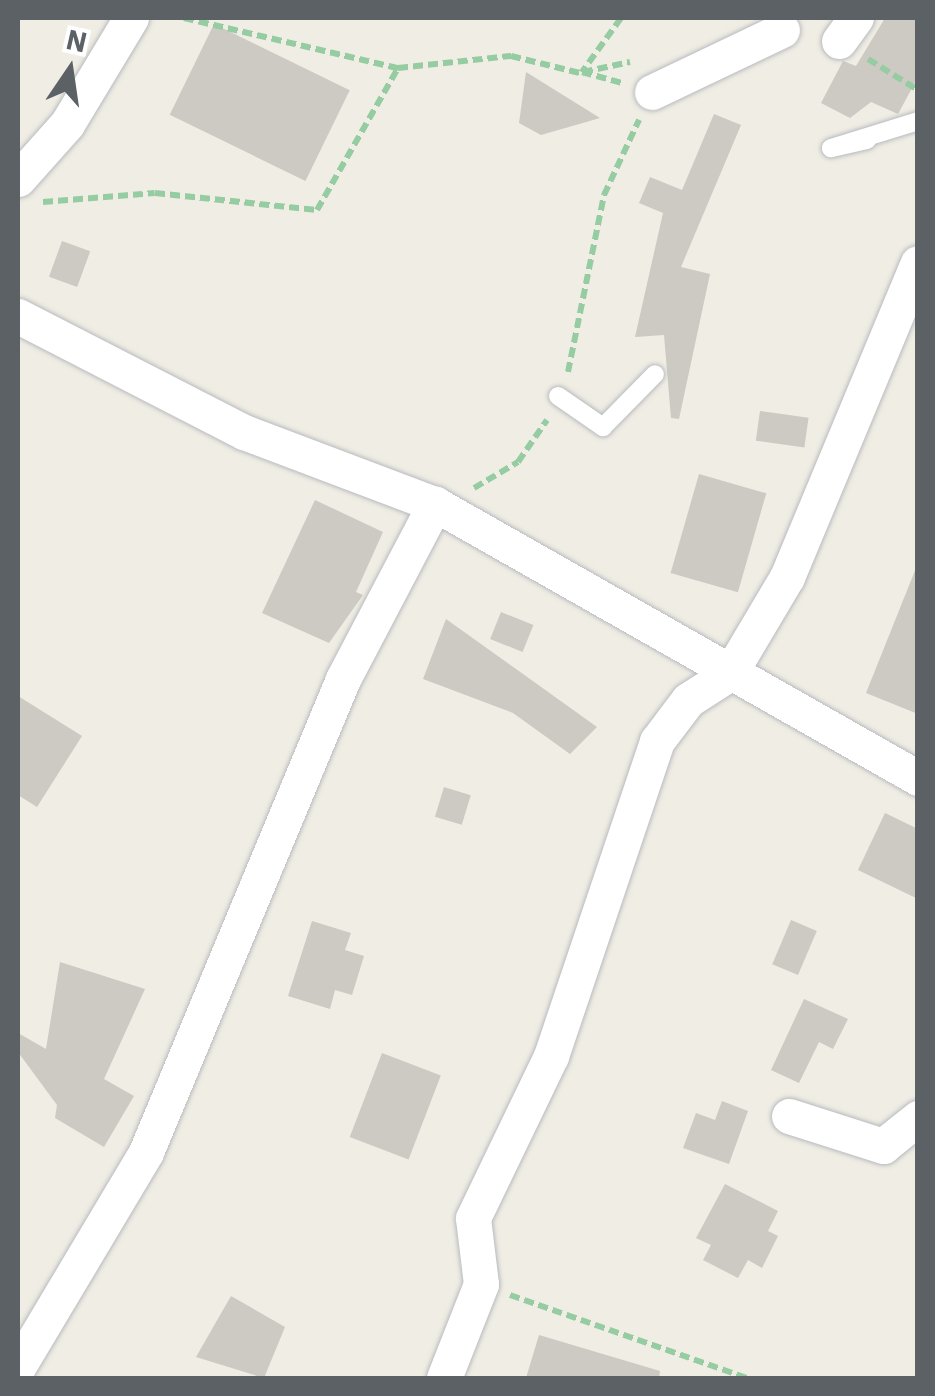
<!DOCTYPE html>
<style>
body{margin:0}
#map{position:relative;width:935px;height:1396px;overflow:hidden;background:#f0ede4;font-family:"IBM Plex Sans",sans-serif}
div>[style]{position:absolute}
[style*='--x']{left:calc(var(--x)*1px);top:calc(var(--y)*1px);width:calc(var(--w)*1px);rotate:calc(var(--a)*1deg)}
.building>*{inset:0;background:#cdc9c3;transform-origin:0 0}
.path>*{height:6px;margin-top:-3px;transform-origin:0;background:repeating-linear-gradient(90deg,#96cca2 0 10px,transparent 0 15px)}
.roads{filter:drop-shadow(0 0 2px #b7bbbf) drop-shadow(0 0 2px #b7bbbf)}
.lane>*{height:18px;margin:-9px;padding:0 9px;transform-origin:9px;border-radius:9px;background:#fff}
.street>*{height:35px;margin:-17.5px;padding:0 17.5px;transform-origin:17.5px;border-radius:17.5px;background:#fff}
span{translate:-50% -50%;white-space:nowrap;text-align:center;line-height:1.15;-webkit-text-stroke:8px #fff;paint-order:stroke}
.frame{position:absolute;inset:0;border:20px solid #5c6166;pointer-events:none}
.north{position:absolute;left:20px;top:20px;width:100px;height:100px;-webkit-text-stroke:8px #fff;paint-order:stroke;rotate:13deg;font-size:28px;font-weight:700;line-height:40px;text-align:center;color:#5c6166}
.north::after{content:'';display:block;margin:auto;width:35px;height:45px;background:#5c6166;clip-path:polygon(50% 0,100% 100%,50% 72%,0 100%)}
</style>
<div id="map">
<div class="building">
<div style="clip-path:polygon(885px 18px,918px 18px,918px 77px,898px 114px,871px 102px,850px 118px,821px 103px,843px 61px,856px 66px)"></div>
<div style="left:214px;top:24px;width:151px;height:101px;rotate:26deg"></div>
<div style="clip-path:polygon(526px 72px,600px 118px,541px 135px,519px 123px)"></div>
<div style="clip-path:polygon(714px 114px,741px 125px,681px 267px,710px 274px,679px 419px,671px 418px,664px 335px,635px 337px,663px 213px,639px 203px,650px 177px,682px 190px)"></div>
<div style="left:62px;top:241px;width:30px;height:38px;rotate:20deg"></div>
<div style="left:760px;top:411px;width:49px;height:30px;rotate:8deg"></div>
<div style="left:699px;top:474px;width:70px;height:103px;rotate:16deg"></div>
<div style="clip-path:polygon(315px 500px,383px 532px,356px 592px,363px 595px,329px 643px,262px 613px)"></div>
<div style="clip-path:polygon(916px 568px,918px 568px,918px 714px,866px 693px)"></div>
<div style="left:501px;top:612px;width:35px;height:29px;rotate:22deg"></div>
<div style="clip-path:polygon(446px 619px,597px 727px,570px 754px,513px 713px,423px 679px)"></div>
<div style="clip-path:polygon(18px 696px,82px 736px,37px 807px,18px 795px)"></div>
<div style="left:444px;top:787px;width:28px;height:31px;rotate:17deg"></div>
<div style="clip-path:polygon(885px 813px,918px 829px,918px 899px,858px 870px)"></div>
<div style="left:791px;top:920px;width:28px;height:48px;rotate:23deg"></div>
<div style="clip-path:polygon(312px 921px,351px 933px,345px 950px,364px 956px,352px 995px,335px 990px,330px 1009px,288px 996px)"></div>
<div style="clip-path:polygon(60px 962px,145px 989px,104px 1079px,134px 1096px,104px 1147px,55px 1118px,57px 1105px,18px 1052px,18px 1033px,46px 1049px)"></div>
<div style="clip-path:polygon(804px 999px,848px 1019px,833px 1049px,819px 1042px,799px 1083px,771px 1070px)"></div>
<div style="left:382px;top:1053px;width:63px;height:90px;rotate:21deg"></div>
<div style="clip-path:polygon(722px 1101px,748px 1111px,729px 1164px,683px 1148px,696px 1113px,715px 1120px)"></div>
<div style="clip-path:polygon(725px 1184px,778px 1211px,768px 1231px,778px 1236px,762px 1268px,748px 1260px,738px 1278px,703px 1260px,711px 1245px,696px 1238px)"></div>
<div style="clip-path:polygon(231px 1296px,285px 1327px,264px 1378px,196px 1357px)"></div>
<div style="clip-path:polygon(539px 1335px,660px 1371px,659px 1378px,526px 1378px)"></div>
</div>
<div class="path">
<div style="--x:184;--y:18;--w:220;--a:13.2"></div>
<div style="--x:398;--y:68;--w:114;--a:-6.1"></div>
<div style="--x:511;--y:56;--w:75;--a:13.9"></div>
<div style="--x:621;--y:18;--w:67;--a:125.8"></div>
<div style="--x:582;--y:72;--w:41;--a:15.4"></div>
<div style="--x:868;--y:59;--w:59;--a:31.8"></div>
<div style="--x:583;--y:72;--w:48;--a:-12"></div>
<div style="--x:43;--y:202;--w:112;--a:-4.6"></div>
<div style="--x:155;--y:193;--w:163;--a:6"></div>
<div style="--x:317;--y:210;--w:163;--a:-60.3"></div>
<div style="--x:568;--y:372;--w:181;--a:-78.5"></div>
<div style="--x:604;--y:195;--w:83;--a:-65"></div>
<div style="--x:474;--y:488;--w:51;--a:-30.6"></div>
<div style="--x:518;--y:462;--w:51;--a:-55.4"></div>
<div style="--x:510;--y:1295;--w:251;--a:19.3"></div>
</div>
<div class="roads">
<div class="lane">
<div style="--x:867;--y:140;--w:37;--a:167"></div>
<div style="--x:831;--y:148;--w:91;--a:-17.2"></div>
<div style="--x:558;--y:396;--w:55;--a:34.6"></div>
<div style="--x:603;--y:427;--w:74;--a:-45.5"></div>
</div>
<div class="street">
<div style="--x:839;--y:41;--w:29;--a:-54"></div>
<div style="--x:652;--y:92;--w:144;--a:-25.5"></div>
<div style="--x:18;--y:179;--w:74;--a:-48.3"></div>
<div style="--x:67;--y:124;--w:124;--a:-58.9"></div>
<div style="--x:18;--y:316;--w:254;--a:27.2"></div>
<div style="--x:244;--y:432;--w:204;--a:20.7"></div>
<div style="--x:435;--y:504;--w:555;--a:29.57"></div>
<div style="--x:789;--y:1116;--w:99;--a:17.7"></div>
<div style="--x:883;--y:1146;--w:45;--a:-38.7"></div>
<div style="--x:18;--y:1367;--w:250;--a:-59.2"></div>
<div style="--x:146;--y:1152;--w:512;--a:-67.39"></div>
<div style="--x:343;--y:679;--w:198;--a:-62.3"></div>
<div style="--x:444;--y:1378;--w:101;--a:-68.5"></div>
<div style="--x:481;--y:1284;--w:66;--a:-96.9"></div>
<div style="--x:473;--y:1218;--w:180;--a:-64.3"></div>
<div style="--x:551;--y:1056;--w:332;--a:-71.4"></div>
<div style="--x:657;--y:741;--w:51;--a:-52.9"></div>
<div style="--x:688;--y:700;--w:50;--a:-32.7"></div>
<div style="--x:730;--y:673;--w:112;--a:-59.3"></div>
<div style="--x:787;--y:577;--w:340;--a:-67.4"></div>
</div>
</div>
<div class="frame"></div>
<div class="north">N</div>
</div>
